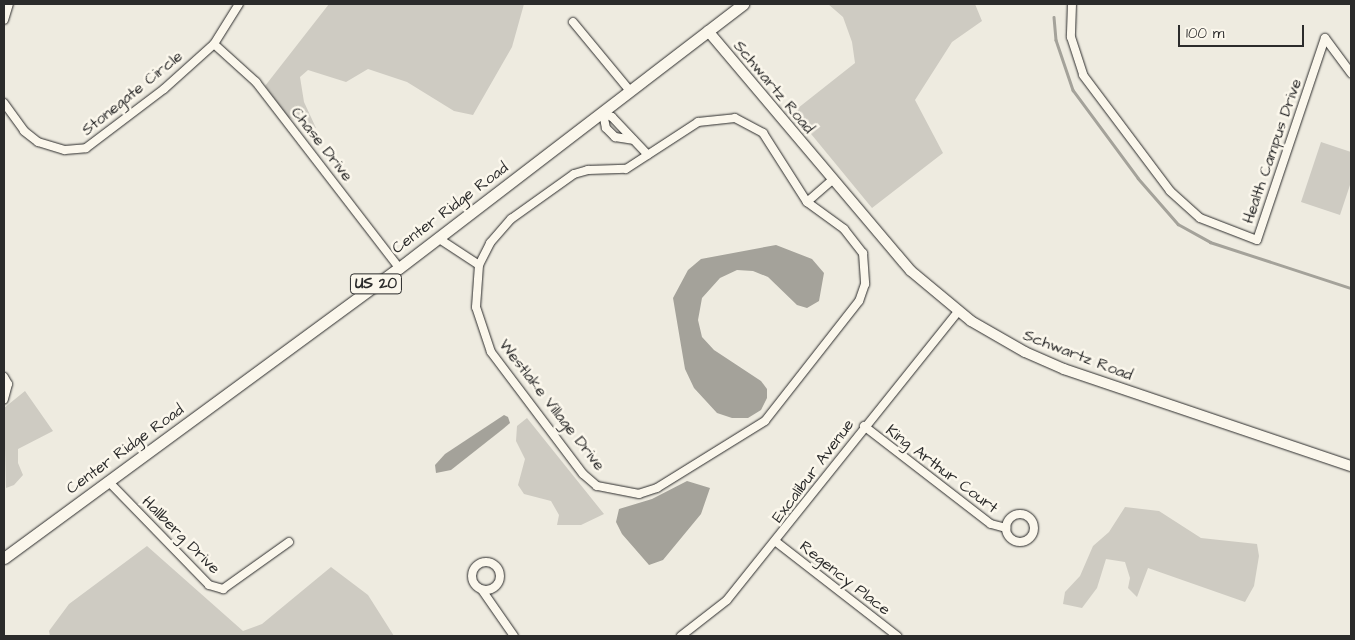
<!DOCTYPE html>
<style>
body{margin:0}
#map{position:relative;width:1355px;height:640px;overflow:hidden;background:#eeebe0;font-family:"Architects Daughter",sans-serif}
div>[style]{position:absolute}
[style*='--x']{left:calc(var(--x)*1px);top:calc(var(--y)*1px);width:calc(var(--w)*1px);rotate:calc(var(--a)*1deg)}
.green>*{inset:0;background:#cecbc2}
.water>*{inset:0;background:#a4a29a}
.stream>*{height:2.5px;margin:-1.25px;padding:0 1.25px;transform-origin:1.25px;border-radius:1.25px;background:#a4a29a}
.roads{filter:drop-shadow(0 0 1px #2b2b2b) drop-shadow(0 0 1px #2b2b2b)}
.street>*{height:8px;margin:-4px;padding:0 4px;transform-origin:4px;border-radius:4px;background:#fbf7ec}
.street>.ring{margin:-4px;padding:0;box-sizing:content-box;background:none;border:8px solid #fbf7ec;border-radius:50%}
.secondary>*{height:10px;margin:-5px;padding:0 5px;transform-origin:5px;border-radius:5px;background:#fbf7ec}
.primary>*{height:11px;margin:-5.5px;padding:0 5.5px;transform-origin:5.5px;border-radius:5.5px;background:#fbf7ec}
span{translate:-50% -50%;white-space:nowrap;text-align:center;line-height:1.15;-webkit-text-stroke:5px #fbf7ec;paint-order:stroke}
.shield-label span{padding:1px 4px;background:#fbf7ec;border:1px solid;border-radius:4px;-webkit-text-stroke-width:0}
.shield-label{font-size:15px;color:#2b2b2b;font-weight:700}
.street-label{font-size:16px;color:#2b2b2b}
.frame{position:absolute;inset:0;border:5px solid #2b2b2b;pointer-events:none}
.scale{position:absolute;left:1178px;top:25px;width:126px;height:22px;box-sizing:border-box;border:2px solid #2b2b2b;border-top:0;padding-left:6px;font-size:15px;line-height:18px;white-space:nowrap;color:#2b2b2b;-webkit-text-stroke:4px #fbf7ec;paint-order:stroke}
</style>
<div id="map">
<div class="green">
<div style="clip-path:polygon(329px 4px,524px 4px,512px 47px,473px 115px,454px 111px,407px 82px,368px 69px,346px 82px,308px 70px,300px 77px,304px 102px,316px 128px,288px 117px,265px 86px)"></div>
<div style="clip-path:polygon(828px 4px,975px 4px,982px 21px,952px 42px,915px 100px,943px 153px,872px 208px,793px 112px,855px 63px,852px 42px,843px 17px)"></div>
<div style="clip-path:polygon(1321px 142px,1351px 152px,1351px 182px,1340px 215px,1301px 202px)"></div>
<div style="clip-path:polygon(25px 391px,53px 431px,18px 449px,18px 463px,23px 475px,14px 485px,6px 488px,4px 408px)"></div>
<div style="clip-path:polygon(527px 418px,604px 514px,581px 525px,557px 525px,559px 515px,551px 501px,524px 494px,518px 485px,525px 459px,516px 441px,517px 426px)"></div>
<div style="clip-path:polygon(1125px 507px,1159px 511px,1201px 538px,1257px 544px,1259px 556px,1254px 586px,1245px 602px,1148px 568px,1137px 597px,1128px 588px,1130px 578px,1125px 562px,1106px 559px,1097px 588px,1082px 608px,1063px 604px,1065px 592px,1080px 576px,1093px 546px,1109px 532px)"></div>
<div style="clip-path:polygon(147px 546px,243px 631px,262px 624px,331px 567px,368px 595px,394px 636px,50px 636px,49px 631px,69px 604px)"></div>
</div>
<div class="water">
<div style="clip-path:polygon(776px 245px,812px 259px,824px 273px,819px 301px,807px 308px,797px 305px,768px 277px,753px 271px,737px 270px,720px 278px,702px 298px,698px 320px,702px 337px,714px 350px,761px 381px,767px 389px,767px 398px,761px 410px,748px 418px,732px 418px,717px 413px,694px 388px,685px 369px,673px 298px,688px 270px,701px 259px)"></div>
<div style="clip-path:polygon(504px 415px,508px 417px,510px 423px,503px 429px,451px 470px,436px 473px,435px 465px,445px 454px)"></div>
<div style="clip-path:polygon(687px 481px,710px 488px,701px 514px,663px 560px,649px 565px,622px 534px,616px 522px,619px 509px,652px 499px)"></div>
</div>
<div class="stream">
<div style="--x:1054;--y:17;--w:23;--a:85"></div>
<div style="--x:1056;--y:40;--w:53;--a:71.2"></div>
<div style="--x:1073;--y:90;--w:109;--a:53.5"></div>
<div style="--x:1138;--y:178;--w:61;--a:49"></div>
<div style="--x:1178;--y:224;--w:37;--a:29"></div>
<div style="--x:1210;--y:242;--w:148;--a:18.1"></div>
</div>
<div class="roads">
<div class="street">
<div style="--x:1072;--y:4;--w:33;--a:92"></div>
<div style="--x:1071;--y:37;--w:40;--a:72"></div>
<div style="--x:1083;--y:75;--w:145;--a:53.1"></div>
<div style="--x:1170;--y:191;--w:40;--a:42"></div>
<div style="--x:1200;--y:218;--w:61;--a:21.1"></div>
<div style="--x:1257;--y:240;--w:213;--a:-71.4"></div>
<div style="--x:4;--y:20;--w:17;--a:-73"></div>
<div style="--x:573;--y:22;--w:89;--a:50.4"></div>
<div style="--x:1325;--y:38;--w:44;--a:53.4"></div>
<div style="--x:214;--y:44;--w:57;--a:42.1"></div>
<div style="--x:256;--y:82;--w:235;--a:52.4"></div>
<div style="--x:4;--y:103;--w:34;--a:54"></div>
<div style="--x:24;--y:131;--w:18;--a:38"></div>
<div style="--x:38;--y:142;--w:28;--a:17"></div>
<div style="--x:65;--y:150;--w:21;--a:-5"></div>
<div style="--x:86;--y:148;--w:98;--a:-37.1"></div>
<div style="--x:164;--y:89;--w:67;--a:-42"></div>
<div style="--x:214;--y:44;--w:47;--a:-58"></div>
<div style="--x:603;--y:113;--w:10;--a:24"></div>
<div style="--x:612;--y:117;--w:52;--a:46.5"></div>
<div style="--x:603;--y:113;--w:15;--a:79"></div>
<div style="--x:606;--y:128;--w:13;--a:45"></div>
<div style="--x:615;--y:137;--w:18;--a:9"></div>
<div style="--x:735;--y:118;--w:32;--a:28"></div>
<div style="--x:763;--y:133;--w:82;--a:57.5"></div>
<div style="--x:807;--y:202;--w:46;--a:36.1"></div>
<div style="--x:844;--y:229;--w:31;--a:52"></div>
<div style="--x:863;--y:253;--w:31;--a:86"></div>
<div style="--x:865;--y:284;--w:18;--a:109"></div>
<div style="--x:859;--y:301;--w:152;--a:128.1"></div>
<div style="--x:765;--y:421;--w:127;--a:148.2"></div>
<div style="--x:657;--y:488;--w:19;--a:162"></div>
<div style="--x:639;--y:494;--w:43;--a:-169.2"></div>
<div style="--x:597;--y:486;--w:18;--a:-139"></div>
<div style="--x:583;--y:474;--w:153;--a:-127"></div>
<div style="--x:491;--y:352;--w:47;--a:-108.4"></div>
<div style="--x:476;--y:307;--w:42;--a:-85.9"></div>
<div style="--x:479;--y:265;--w:25;--a:-63"></div>
<div style="--x:490;--y:243;--w:32;--a:-49"></div>
<div style="--x:511;--y:219;--w:77;--a:-35.5"></div>
<div style="--x:574;--y:174;--w:15;--a:-16"></div>
<div style="--x:588;--y:170;--w:38;--a:-2"></div>
<div style="--x:626;--y:169;--w:86;--a:-33.1"></div>
<div style="--x:698;--y:122;--w:37;--a:-6"></div>
<div style="--x:807;--y:202;--w:35;--a:-41"></div>
<div style="--x:438;--y:238;--w:49;--a:33.4"></div>
<div style="--x:4;--y:377;--w:8;--a:60"></div>
<div style="--x:8;--y:384;--w:16;--a:105"></div>
<div style="--x:864;--y:426;--w:160;--a:37.7"></div>
<div style="--x:991;--y:524;--w:16;--a:15"></div>
<div style="--x:108;--y:481;--w:145;--a:45.8"></div>
<div style="--x:209;--y:585;--w:15;--a:16"></div>
<div style="--x:223;--y:589;--w:81;--a:-35.5"></div>
<div class="ring" style="left:1006px;top:514px;width:20px;height:20px"></div>
<div style="--x:775;--y:541;--w:155;--a:37.9"></div>
<div class="ring" style="left:472px;top:562px;width:20px;height:20px"></div>
<div style="--x:482;--y:590;--w:56;--a:55.2"></div>
<div style="--x:681;--y:636;--w:58;--a:-38"></div>
<div style="--x:727;--y:600;--w:369;--a:-51.3"></div>
</div>
<div class="secondary">
<div style="--x:708;--y:31;--w:314;--a:49.8"></div>
<div style="--x:911;--y:271;--w:78;--a:39.8"></div>
<div style="--x:971;--y:321;--w:62;--a:29.9"></div>
<div style="--x:1025;--y:352;--w:43;--a:23.6"></div>
<div style="--x:1064;--y:369;--w:303;--a:18.7"></div>
</div>
<div class="primary">
<div style="--x:4;--y:558;--w:490;--a:-36.3"></div>
<div style="--x:399;--y:268;--w:434;--a:-37.5"></div>
</div>
</div>
<div class="shield-label">
<span style="left:376px;top:284px">US 20</span>
</div>
<div class="street-label">
<span style="left:774px;top:87px;rotate:50deg">Schwartz Road</span>
<span style="left:132px;top:93px;rotate:-39deg">Stonegate Circle</span>
<span style="left:322px;top:144px;rotate:52deg">Chase Drive</span>
<span style="left:1272px;top:151px;rotate:-71deg">Health Campus Drive</span>
<span style="left:450px;top:208px;rotate:-37deg">Center Ridge Road</span>
<span style="left:1078px;top:355px;rotate:21deg">Schwartz Road</span>
<span style="left:552px;top:405px;rotate:52deg">Westlake Village Drive</span>
<span style="left:125px;top:449px;rotate:-36deg">Center Ridge Road</span>
<span style="left:942px;top:469px;rotate:37deg">King Arthur Court</span>
<span style="left:813px;top:471px;rotate:-53deg">Excalibur Avenue</span>
<span style="left:181px;top:535px;rotate:45deg">Hallberg Drive</span>
<span style="left:845px;top:578px;rotate:38deg">Regency Place</span>
</div>
<div class="frame"></div>
<div class="scale">100 m</div>
</div>
